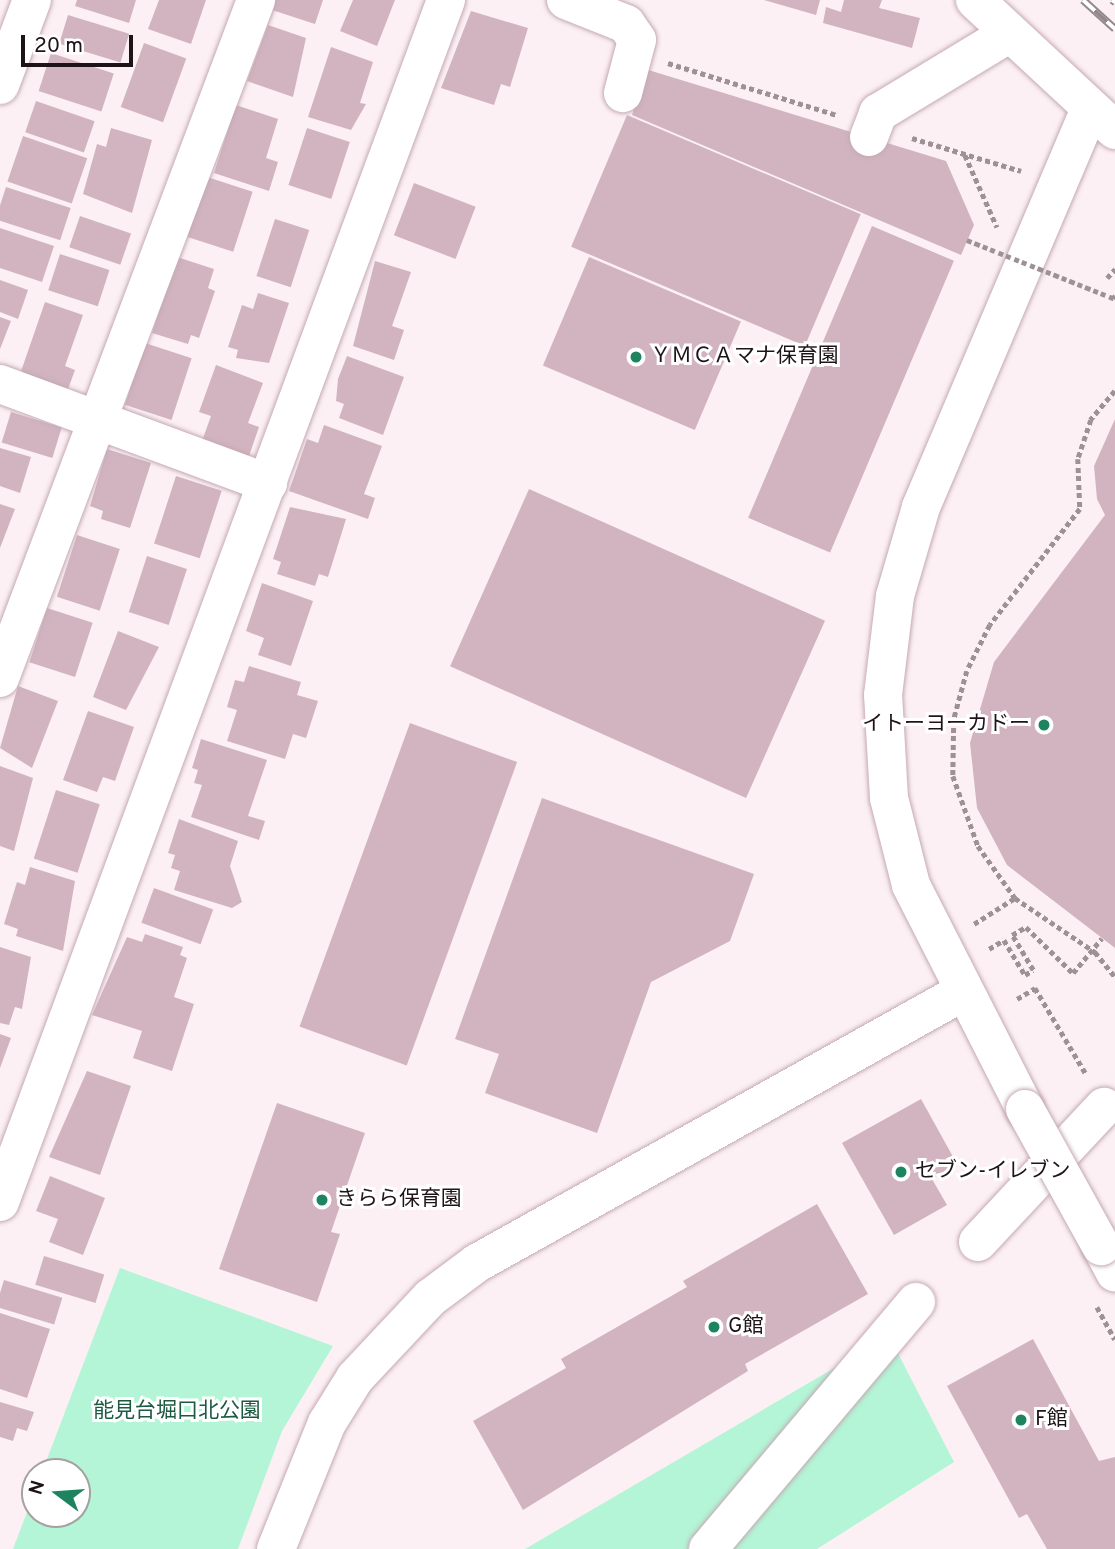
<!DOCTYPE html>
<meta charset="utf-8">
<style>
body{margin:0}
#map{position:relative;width:1115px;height:1549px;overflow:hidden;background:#fcf0f4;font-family:Overpass,"Noto Sans JP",sans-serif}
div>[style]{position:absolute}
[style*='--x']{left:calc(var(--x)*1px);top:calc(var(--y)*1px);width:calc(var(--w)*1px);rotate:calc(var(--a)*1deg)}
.green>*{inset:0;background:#b3f5d6}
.building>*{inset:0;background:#d1b4c0;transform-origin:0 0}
.path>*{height:4.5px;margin-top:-2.25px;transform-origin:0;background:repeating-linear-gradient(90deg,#9d9195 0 5px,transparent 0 8.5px)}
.roads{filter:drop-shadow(0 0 2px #c5a9b4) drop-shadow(0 0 2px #c5a9b4)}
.minor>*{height:38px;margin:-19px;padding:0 19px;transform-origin:19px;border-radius:19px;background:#fff}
.rail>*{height:8px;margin-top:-4px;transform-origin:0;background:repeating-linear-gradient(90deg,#fff 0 16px,#93888c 0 32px);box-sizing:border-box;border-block:2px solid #93888c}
.path-bridge>*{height:4.5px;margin-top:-2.25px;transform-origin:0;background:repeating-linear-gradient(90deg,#9d9195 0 5px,transparent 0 8.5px)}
.bridges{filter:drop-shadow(0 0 2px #c5a9b4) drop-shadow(0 0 2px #c5a9b4)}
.minor-bridge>*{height:38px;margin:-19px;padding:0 19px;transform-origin:19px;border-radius:19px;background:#fff}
.dots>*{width:19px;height:19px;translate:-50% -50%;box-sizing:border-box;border:4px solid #fff;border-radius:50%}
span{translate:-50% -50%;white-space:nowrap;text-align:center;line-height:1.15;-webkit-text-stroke:6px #fff;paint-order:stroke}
.poi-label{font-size:21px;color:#1e1418}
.left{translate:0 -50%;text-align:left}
.right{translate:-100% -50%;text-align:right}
.park-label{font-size:21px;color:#1d5a42}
.north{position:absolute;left:21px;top:1458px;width:70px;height:70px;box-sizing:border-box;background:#fff;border:2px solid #a5a1a3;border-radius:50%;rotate:286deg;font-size:19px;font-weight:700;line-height:28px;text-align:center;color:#1e1418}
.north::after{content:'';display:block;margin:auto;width:24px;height:32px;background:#1d845f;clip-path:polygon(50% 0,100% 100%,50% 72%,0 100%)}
.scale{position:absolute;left:21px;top:35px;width:112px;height:32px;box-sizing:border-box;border:4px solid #1e1418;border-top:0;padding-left:9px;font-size:21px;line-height:24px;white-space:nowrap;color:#1e1418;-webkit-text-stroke:5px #fff;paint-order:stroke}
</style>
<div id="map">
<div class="green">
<div style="clip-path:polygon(120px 1268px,333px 1346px,282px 1431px,238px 1549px,13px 1549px,35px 1491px,35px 1514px,77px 1514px,77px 1472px,42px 1472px)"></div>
<div style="clip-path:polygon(889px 1336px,954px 1462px,817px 1549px,525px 1549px)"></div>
</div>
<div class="building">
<div style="clip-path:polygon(77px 0,136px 0,129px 23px,75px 6px)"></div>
<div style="clip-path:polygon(159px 0,206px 0,191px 44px,148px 29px)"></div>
<div style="clip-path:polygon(275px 0,323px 0,315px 24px,272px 10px)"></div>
<div style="clip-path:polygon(353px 0,395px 0,377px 46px,340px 31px)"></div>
<div style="clip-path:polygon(764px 0,820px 0,816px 15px)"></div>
<div style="clip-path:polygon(844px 0,882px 0,879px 8px,920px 18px,912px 48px,823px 23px,826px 7px,841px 12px)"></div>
<div style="clip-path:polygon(471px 11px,528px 28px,510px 87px,501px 84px,494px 105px,441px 88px)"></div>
<div style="left:68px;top:15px;width:64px;height:30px;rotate:17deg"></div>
<div style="clip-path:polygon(268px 25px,306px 38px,293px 97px,247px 81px)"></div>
<div style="left:144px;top:43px;width:45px;height:68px;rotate:20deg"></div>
<div style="clip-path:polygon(331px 47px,373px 62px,360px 103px,366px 104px,351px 130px,308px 117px)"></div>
<div style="left:51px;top:53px;width:66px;height:40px;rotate:18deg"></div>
<div style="clip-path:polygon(645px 69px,946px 161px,974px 225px,961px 255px,632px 115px)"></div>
<div style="left:36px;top:101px;width:62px;height:33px;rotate:19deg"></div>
<div style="clip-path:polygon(236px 105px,278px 119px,266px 158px,278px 162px,269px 191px,214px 173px)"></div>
<div style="left:627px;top:115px;width:254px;height:143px;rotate:23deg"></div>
<div style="clip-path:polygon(111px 128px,152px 140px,132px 213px,83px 194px,97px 144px,106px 147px)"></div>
<div style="left:307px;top:128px;width:45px;height:60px;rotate:18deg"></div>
<div style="left:23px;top:136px;width:68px;height:48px;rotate:19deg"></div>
<div style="left:207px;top:177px;width:48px;height:63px;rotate:18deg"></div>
<div style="left:414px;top:183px;width:66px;height:56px;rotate:21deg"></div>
<div style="left:6px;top:187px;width:68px;height:34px;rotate:18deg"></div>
<div style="left:80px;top:216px;width:54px;height:33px;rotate:19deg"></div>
<div style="left:275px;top:219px;width:36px;height:60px;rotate:18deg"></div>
<div style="left:872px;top:226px;width:89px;height:317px;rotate:23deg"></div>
<div style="clip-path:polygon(0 228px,54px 246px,42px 282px,0 268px)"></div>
<div style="left:60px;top:254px;width:52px;height:38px;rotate:18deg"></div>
<div style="clip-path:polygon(177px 257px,214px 269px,208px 288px,215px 291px,199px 338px,191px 335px,188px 344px,152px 333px)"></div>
<div style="left:589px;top:257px;width:165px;height:118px;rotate:23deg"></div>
<div style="clip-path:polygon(375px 261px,411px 272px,392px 326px,404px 330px,394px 360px,353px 346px)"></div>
<div style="clip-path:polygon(0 280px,28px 290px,18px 319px,0 312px)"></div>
<div style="clip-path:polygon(258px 293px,289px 303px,269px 363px,236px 358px,238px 350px,228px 347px,242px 305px,253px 309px)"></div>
<div style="clip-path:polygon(45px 302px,83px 315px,65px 366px,75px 370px,67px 392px,19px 377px)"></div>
<div style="clip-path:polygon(0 317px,11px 321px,0 349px)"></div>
<div style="left:145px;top:343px;width:49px;height:65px;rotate:18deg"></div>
<div style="clip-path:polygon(347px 356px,404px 377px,383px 435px,339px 418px,344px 404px,336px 401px,338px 379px)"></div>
<div style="clip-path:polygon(216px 365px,263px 383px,248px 423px,259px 427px,248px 459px,202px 441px,211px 416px,199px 412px)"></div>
<div style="left:11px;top:412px;width:53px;height:32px;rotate:17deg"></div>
<div style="clip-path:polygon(1115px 419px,1115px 948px,1007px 865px,977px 808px,970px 743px,994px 662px,1105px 515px,1097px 499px,1094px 466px)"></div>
<div style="clip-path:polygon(324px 425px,382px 446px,364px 494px,375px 498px,368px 519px,289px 491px,307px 439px,318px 443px)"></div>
<div style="clip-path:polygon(0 448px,31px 457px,20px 493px,0 486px)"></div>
<div style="clip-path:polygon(107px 449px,151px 463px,130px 528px,101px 519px,103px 511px,90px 506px)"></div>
<div style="left:176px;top:476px;width:48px;height:71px;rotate:18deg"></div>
<div style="left:529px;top:489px;width:324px;height:194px;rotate:24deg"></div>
<div style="clip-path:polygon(0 504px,15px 509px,0 548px)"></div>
<div style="clip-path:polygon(290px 507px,346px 519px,328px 577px,319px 574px,315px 586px,277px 574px,281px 562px,273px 559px)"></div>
<div style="left:77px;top:535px;width:45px;height:65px;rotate:18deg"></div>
<div style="left:147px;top:556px;width:42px;height:59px;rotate:18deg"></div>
<div style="clip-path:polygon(262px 583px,313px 601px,291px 666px,258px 655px,264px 638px,246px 631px)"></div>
<div style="left:47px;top:608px;width:48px;height:57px;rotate:18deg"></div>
<div style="clip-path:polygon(118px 631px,159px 647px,126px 710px,93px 697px)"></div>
<div style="clip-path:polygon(249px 666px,301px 682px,297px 695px,318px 701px,306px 738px,293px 734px,285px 759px,227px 741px,237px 710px,227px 707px,235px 680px,244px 682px)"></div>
<div style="clip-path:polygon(18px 686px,58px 701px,32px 768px,0 748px)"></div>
<div style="clip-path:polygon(88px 711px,134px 727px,115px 781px,103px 777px,97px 792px,63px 780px)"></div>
<div style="left:410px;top:723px;width:114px;height:323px;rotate:20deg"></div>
<div style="clip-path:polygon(201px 739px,267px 760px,248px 816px,265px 821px,259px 840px,191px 817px,202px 785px,194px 783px,198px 770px,192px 768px)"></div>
<div style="clip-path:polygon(0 766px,33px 778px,14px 851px,0 846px)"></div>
<div style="left:56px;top:790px;width:46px;height:72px;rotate:18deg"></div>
<div style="clip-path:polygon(542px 798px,754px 874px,730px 941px,651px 982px,597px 1133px,485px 1093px,499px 1054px,455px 1039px)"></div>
<div style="clip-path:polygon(179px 819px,238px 841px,230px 866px,242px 902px,232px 908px,174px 890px,180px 871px,171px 868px,175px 855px,168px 853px)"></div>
<div style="clip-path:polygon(30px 867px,75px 881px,63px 951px,16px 936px,18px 929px,4px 924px,17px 882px,25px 885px)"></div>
<div style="left:154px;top:888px;width:63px;height:37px;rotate:20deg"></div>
<div style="clip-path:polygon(145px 934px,183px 947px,180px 955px,187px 958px,174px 997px,194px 1004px,172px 1071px,133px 1058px,142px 1031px,92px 1015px,127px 937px,142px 942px)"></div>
<div style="clip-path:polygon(0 947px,31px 957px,22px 1009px,15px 1007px,9px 1025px,0 1023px)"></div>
<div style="clip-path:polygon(0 1034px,11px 1038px,0 1068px)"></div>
<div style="clip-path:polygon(87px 1071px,131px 1086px,100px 1175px,49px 1157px)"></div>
<div style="clip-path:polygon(921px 1099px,957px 1164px,932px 1179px,947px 1205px,894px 1235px,842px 1143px)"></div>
<div style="clip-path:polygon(277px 1103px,365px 1133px,331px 1232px,340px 1234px,317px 1302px,219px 1269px)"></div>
<div style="clip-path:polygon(50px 1176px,105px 1198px,83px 1255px,49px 1242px,58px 1219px,36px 1211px)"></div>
<div style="clip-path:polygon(817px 1204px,868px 1294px,745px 1364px,748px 1371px,523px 1510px,473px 1421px,566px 1368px,561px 1359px,687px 1287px,683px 1281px)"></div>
<div style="left:44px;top:1256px;width:63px;height:30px;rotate:17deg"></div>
<div style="left:4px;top:1280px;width:61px;height:28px;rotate:17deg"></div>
<div style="clip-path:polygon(0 1313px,50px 1329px,27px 1398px,0 1389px)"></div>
<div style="clip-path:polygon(1033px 1339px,1099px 1461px,1115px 1457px,1115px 1549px,1047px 1549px,1027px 1514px,1019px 1518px,947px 1386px)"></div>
<div style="clip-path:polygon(0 1402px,34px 1412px,27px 1431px,17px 1428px,13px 1441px,0 1437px)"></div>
</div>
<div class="path">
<div style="--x:668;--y:63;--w:177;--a:17.1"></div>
<div style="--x:912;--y:138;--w:114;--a:16.8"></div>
<div style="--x:965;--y:155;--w:79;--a:66"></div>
<div style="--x:1107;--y:278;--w:12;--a:-48"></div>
<div style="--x:1113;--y:298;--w:3;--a:-45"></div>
<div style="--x:1115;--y:391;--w:38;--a:130"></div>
<div style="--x:1091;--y:420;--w:41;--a:108.4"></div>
<div style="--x:1078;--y:459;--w:50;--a:87.7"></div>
<div style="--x:1080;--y:509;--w:147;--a:127.8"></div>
<div style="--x:990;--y:625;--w:51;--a:116.6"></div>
<div style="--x:967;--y:671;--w:50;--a:105.2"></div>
<div style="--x:954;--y:719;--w:57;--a:91"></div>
<div style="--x:953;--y:776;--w:74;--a:70.3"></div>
<div style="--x:978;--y:846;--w:64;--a:54.6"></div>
<div style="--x:1015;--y:898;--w:97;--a:34"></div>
<div style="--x:1095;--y:952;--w:32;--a:51"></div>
<div style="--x:974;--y:924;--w:49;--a:-32.4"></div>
<div style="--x:989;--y:949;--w:17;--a:-31"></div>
<div style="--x:1004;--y:940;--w:41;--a:59"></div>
<div style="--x:1025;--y:975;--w:9;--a:-32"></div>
<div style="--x:1033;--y:970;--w:41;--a:-121"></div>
<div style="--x:1012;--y:935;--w:16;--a:-30"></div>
<div style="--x:1026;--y:927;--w:66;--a:44.4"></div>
<div style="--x:1073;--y:973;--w:45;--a:-50.4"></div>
<div style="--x:1017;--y:999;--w:21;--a:-31"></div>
<div style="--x:1035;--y:988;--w:100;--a:59.3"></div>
<div style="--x:1097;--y:1307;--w:37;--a:61"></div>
</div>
<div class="roads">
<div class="minor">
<div style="--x:566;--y:0;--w:65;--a:21.8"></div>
<div style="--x:626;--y:24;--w:19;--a:55"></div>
<div style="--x:637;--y:40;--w:55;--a:104.8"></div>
<div style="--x:975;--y:0;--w:191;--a:42.9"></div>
<div style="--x:0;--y:85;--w:91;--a:-69.4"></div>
<div style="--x:869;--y:137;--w:26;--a:-69"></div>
<div style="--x:878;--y:113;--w:154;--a:-31.2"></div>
<div style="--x:0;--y:384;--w:286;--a:20.3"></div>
<div style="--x:0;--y:678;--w:725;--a:-69.31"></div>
<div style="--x:1025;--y:1109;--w:251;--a:-117"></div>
<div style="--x:911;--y:885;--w:90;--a:-104.2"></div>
<div style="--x:889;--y:798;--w:103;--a:-93.3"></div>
<div style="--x:883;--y:695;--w:100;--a:-83.1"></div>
<div style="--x:895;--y:596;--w:93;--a:-73.7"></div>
<div style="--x:921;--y:507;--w:433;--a:-67"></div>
<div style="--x:0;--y:1202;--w:1282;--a:-69.64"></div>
<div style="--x:978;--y:1242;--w:185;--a:-47"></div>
<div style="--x:1101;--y:1246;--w:30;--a:62"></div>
<div style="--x:276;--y:1549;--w:136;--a:-68"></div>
<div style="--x:327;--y:1423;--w:53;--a:-58.1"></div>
<div style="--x:355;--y:1378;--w:110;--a:-46.8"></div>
<div style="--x:430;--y:1298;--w:59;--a:-36.7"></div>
<div style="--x:477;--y:1263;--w:554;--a:-29.16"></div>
<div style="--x:708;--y:1549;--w:323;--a:-49.9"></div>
</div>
</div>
<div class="rail">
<div style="--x:1083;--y:0;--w:43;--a:42.2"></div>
<div style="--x:1112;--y:0;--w:4;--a:34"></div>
</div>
<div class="path-bridge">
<div style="--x:967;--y:240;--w:159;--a:21.7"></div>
</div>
<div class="bridges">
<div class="minor-bridge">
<div style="--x:1025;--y:1109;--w:157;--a:61"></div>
</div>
</div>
<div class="dots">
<div style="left:636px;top:357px;background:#1d845f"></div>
<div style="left:1044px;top:725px;background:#1d845f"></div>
<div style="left:901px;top:1172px;background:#1d845f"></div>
<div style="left:322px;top:1200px;background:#1d845f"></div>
<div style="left:714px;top:1327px;background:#1d845f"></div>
<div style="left:1021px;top:1420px;background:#1d845f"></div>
</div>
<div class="poi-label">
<span class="left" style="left:650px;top:357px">ＹＭＣＡマナ保育園</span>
<span class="right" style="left:1030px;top:725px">イトーヨーカドー</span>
<span class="left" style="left:915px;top:1172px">セブン-イレブン</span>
<span class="left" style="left:336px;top:1200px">きらら保育園</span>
<span class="left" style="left:728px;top:1327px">G館</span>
<span class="left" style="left:1035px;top:1420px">F館</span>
</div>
<div class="park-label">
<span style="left:177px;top:1412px">能見台堀口北公園</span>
</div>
<div class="north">N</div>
<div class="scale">20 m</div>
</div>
